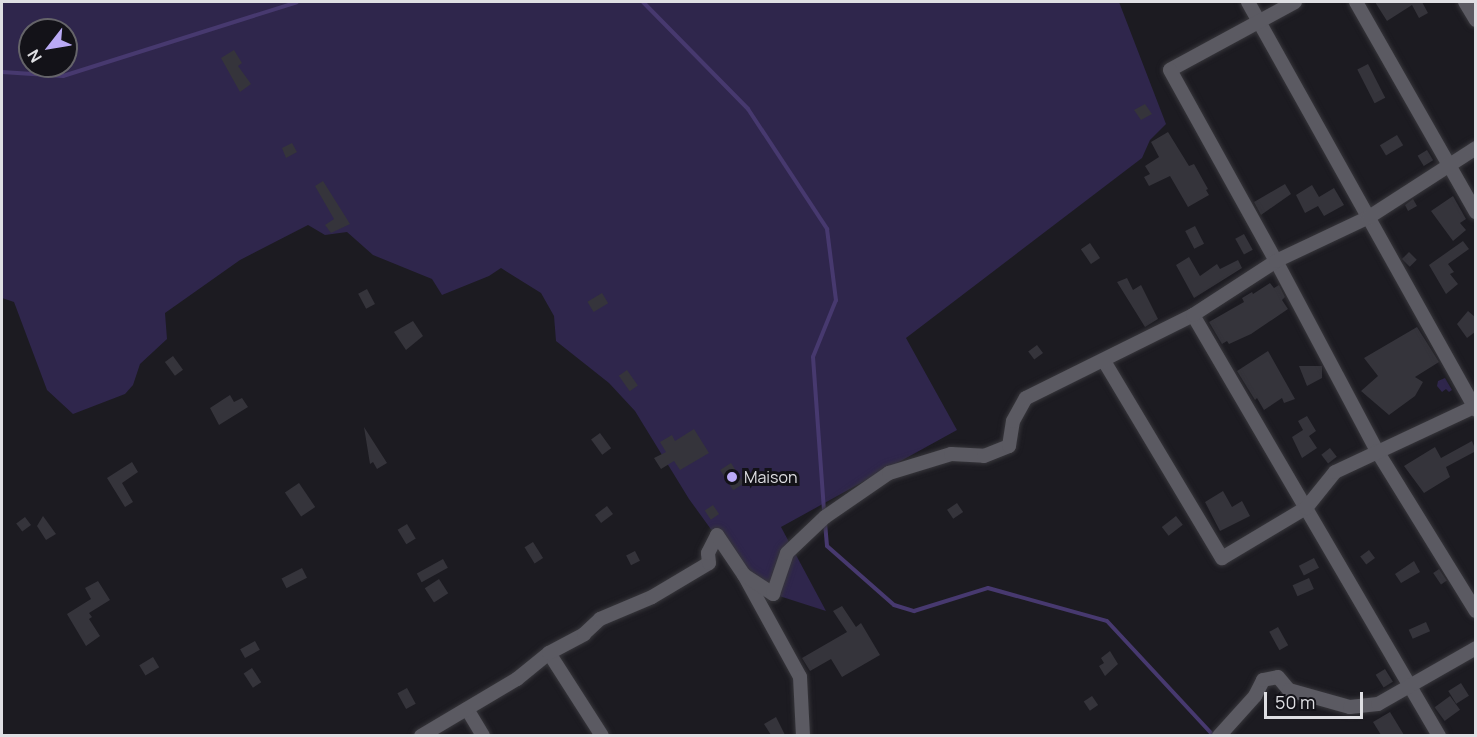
<!DOCTYPE html>
<style>
body{margin:0}
#map{position:relative;width:1477px;height:737px;overflow:hidden;background:#1c1b21;font-family:Manrope,sans-serif}
div>[style]{position:absolute}
[style*='--x']{left:calc(var(--x)*1px);top:calc(var(--y)*1px);width:calc(var(--w)*1px);rotate:calc(var(--a)*1deg)}
.green>*{inset:0;background:#2f264c}
.stream>*{height:4px;margin:-2px;padding:0 2px;transform-origin:2px;border-radius:2px;background:#47396f}
.building>*{inset:0;background:#35343b;transform-origin:0 0}
.roads{filter:drop-shadow(0 0 2px #37363b) drop-shadow(0 0 2px #37363b)}
.street>*{height:14px;margin:-7px;padding:0 7px;transform-origin:7px;border-radius:7px;background:#5b5a62}
.dots>*{width:16px;height:16px;translate:-50% -50%;box-sizing:border-box;border:3px solid #131218;border-radius:50%}
span{translate:-50% -50%;white-space:nowrap;text-align:center;line-height:1.15;-webkit-text-stroke:6px #131218;paint-order:stroke}
.poi-label{font-size:16px;color:#dfdfe3}
.left{translate:0 -50%;text-align:left}
.frame{position:absolute;inset:0;border:3px solid #dfdfe3;pointer-events:none}
.north{position:absolute;left:18px;top:18px;width:60px;height:60px;box-sizing:border-box;background:#131218;border:2px solid #656469;border-radius:50%;rotate:239deg;font-size:16px;font-weight:700;line-height:24px;text-align:center;color:#dfdfe3}
.north::after{content:'';display:block;margin:auto;width:21px;height:27px;background:#baaaf6;clip-path:polygon(50% 0,100% 100%,50% 72%,0 100%)}
.scale{position:absolute;left:1264px;top:692px;width:99px;height:27px;box-sizing:border-box;border:3px solid #dfdfe3;border-top:0;padding-left:8px;font-size:18px;line-height:21px;white-space:nowrap;color:#dfdfe3;-webkit-text-stroke:4px #131218;paint-order:stroke}
</style>
<div id="map">
<div class="green">
<div style="clip-path:polygon(evenodd,2px 2px,1119px 2px,1166px 124px,1150px 140px,1142px 158px,906px 338px,957px 430px,781px 527px,826px 611px,773px 594px,744px 575px,689px 499px,635px 411px,609px 383px,556px 341px,554px 316px,541px 293px,501px 268px,489px 276px,442px 295px,432px 279px,373px 255px,347px 232px,325px 235px,308px 225px,240px 260px,165px 313px,167px 339px,140px 364px,133px 385px,125px 394px,73px 414px,47px 390px,14px 302px,2px 298px,2px 2px,30px 30px,66px 30px,66px 66px,30px 66px,30px 30px)"></div>
<div style="clip-path:polygon(1445px 378px,1452px 390px,1449px 392px,1446px 389px,1442px 392px,1437px 386px,1438px 381px)"></div>
</div>
<div class="stream">
<div style="--x:643;--y:2;--w:150;--a:45.5"></div>
<div style="--x:748;--y:109;--w:144;--a:56.6"></div>
<div style="--x:827;--y:229;--w:72;--a:82.8"></div>
<div style="--x:836;--y:300;--w:61;--a:112"></div>
<div style="--x:813;--y:357;--w:155;--a:85.9"></div>
<div style="--x:2;--y:72;--w:61;--a:3.8"></div>
<div style="--x:63;--y:76;--w:245;--a:-17.5"></div>
<div style="--x:825;--y:523;--w:23;--a:85"></div>
<div style="--x:827;--y:546;--w:89;--a:41.4"></div>
<div style="--x:894;--y:605;--w:21;--a:17"></div>
<div style="--x:914;--y:611;--w:77;--a:-17.3"></div>
<div style="--x:988;--y:588;--w:123;--a:15.5"></div>
<div style="--x:1107;--y:621;--w:157;--a:47.1"></div>
</div>
<div class="building">
<div style="clip-path:polygon(1375px 2px,1422px 2px,1428px 13px,1419px 18px,1412px 5px,1387px 21px)"></div>
<div style="clip-path:polygon(234px 50px,242px 63px,238px 66px,251px 84px,240px 92px,221px 58px)"></div>
<div style="left:1368px;top:64px;width:38px;height:12px;rotate:63deg"></div>
<div style="clip-path:polygon(1145px 104px,1152px 114px,1141px 120px,1134px 110px)"></div>
<div style="clip-path:polygon(1168px 132px,1189px 166px,1194px 164px,1208px 189px,1206px 190px,1209px 195px,1188px 207px,1170px 176px,1149px 186px,1144px 177px,1150px 174px,1145px 166px,1159px 157px,1151px 142px)"></div>
<div style="left:1397px;top:135px;width:12px;height:20px;rotate:59deg"></div>
<div style="clip-path:polygon(292px 143px,297px 152px,286px 158px,282px 148px)"></div>
<div style="left:1427px;top:150px;width:12px;height:11px;rotate:59deg"></div>
<div style="clip-path:polygon(323px 181px,350px 224px,331px 233px,325px 225px,334px 219px,315px 186px)"></div>
<div style="clip-path:polygon(1285px 184px,1291px 194px,1261px 215px,1254px 202px)"></div>
<div style="clip-path:polygon(1312px 185px,1319px 197px,1334px 188px,1344px 205px,1324px 216px,1318px 206px,1305px 213px,1296px 195px)"></div>
<div style="clip-path:polygon(1453px 196px,1466px 219px,1460px 223px,1466px 230px,1453px 241px,1431px 211px)"></div>
<div style="clip-path:polygon(1413px 199px,1417px 206px,1408px 211px,1405px 205px)"></div>
<div style="left:1195px;top:226px;width:20px;height:11px;rotate:63deg"></div>
<div style="left:1244px;top:234px;width:18px;height:10px;rotate:61deg"></div>
<div style="clip-path:polygon(1463px 241px,1469px 249px,1448px 264px,1454px 272px,1450px 274px,1458px 284px,1446px 294px,1429px 265px)"></div>
<div style="left:1090px;top:243px;width:18px;height:11px;rotate:56deg"></div>
<div style="left:1409px;top:252px;width:11px;height:10px;rotate:45deg"></div>
<div style="clip-path:polygon(1189px 257px,1200px 276px,1217px 264px,1220px 269px,1238px 260px,1242px 268px,1194px 298px,1176px 265px)"></div>
<div style="clip-path:polygon(1127px 278px,1133px 290px,1141px 285px,1158px 319px,1145px 327px,1117px 282px)"></div>
<div style="clip-path:polygon(1270px 283px,1274px 288px,1279px 285px,1285px 297px,1282px 300px,1288px 309px,1251px 334px,1229px 344px,1227px 341px,1222px 344px,1209px 322px,1244px 302px,1242px 298px,1252px 292px,1253px 294px)"></div>
<div style="left:367px;top:289px;width:17px;height:10px;rotate:62deg"></div>
<div style="left:602px;top:293px;width:12px;height:17px;rotate:59deg"></div>
<div style="clip-path:polygon(1468px 311px,1475px 317px,1475px 332px,1467px 338px,1457px 324px)"></div>
<div style="clip-path:polygon(413px 321px,423px 336px,406px 350px,394px 332px)"></div>
<div style="clip-path:polygon(1417px 327px,1439px 362px,1415px 377px,1423px 382px,1415px 396px,1389px 415px,1361px 391px,1378px 376px,1364px 358px)"></div>
<div style="left:1037px;top:345px;width:10px;height:11px;rotate:53deg"></div>
<div style="clip-path:polygon(1268px 351px,1295px 399px,1284px 403px,1282px 398px,1264px 410px,1257px 398px,1255px 400px,1237px 371px)"></div>
<div style="left:173px;top:356px;width:17px;height:10px;rotate:54deg"></div>
<div style="clip-path:polygon(1299px 366px,1322px 366px,1322px 378px,1307px 386px)"></div>
<div style="left:627px;top:370px;width:19px;height:10px;rotate:55deg"></div>
<div style="clip-path:polygon(230px 395px,234px 402px,242px 398px,248px 407px,219px 425px,210px 408px)"></div>
<div style="clip-path:polygon(1307px 416px,1316px 431px,1309px 436px,1317px 448px,1302px 458px,1292px 437px,1303px 430px,1298px 421px)"></div>
<div style="clip-path:polygon(364px 427px,387px 463px,377px 469px,373px 462px,370px 464px)"></div>
<div style="clip-path:polygon(694px 429px,709px 453px,680px 470px,674px 461px,661px 469px,654px 458px,666px 452px,660px 442px,672px 435px,675px 441px)"></div>
<div style="left:600px;top:433px;width:19px;height:11px;rotate:54deg"></div>
<div style="clip-path:polygon(1472px 441px,1476px 451px,1446px 467px,1450px 477px,1424px 493px,1404px 466px,1435px 447px,1441px 458px)"></div>
<div style="left:1330px;top:448px;width:11px;height:11px;rotate:52deg"></div>
<div style="clip-path:polygon(132px 462px,138px 472px,122px 483px,133px 502px,125px 507px,107px 478px)"></div>
<div style="left:731px;top:463px;width:24px;height:13px;rotate:57deg"></div>
<div style="left:299px;top:483px;width:29px;height:17px;rotate:56deg"></div>
<div style="clip-path:polygon(1223px 491px,1232px 507px,1242px 501px,1250px 516px,1220px 531px,1205px 502px)"></div>
<div style="left:957px;top:503px;width:11px;height:12px;rotate:56deg"></div>
<div style="left:713px;top:505px;width:11px;height:10px;rotate:56deg"></div>
<div style="left:607px;top:506px;width:10px;height:15px;rotate:53deg"></div>
<div style="clip-path:polygon(43px 516px,56px 534px,46px 540px,37px 526px)"></div>
<div style="left:1176px;top:516px;width:11px;height:18px;rotate:52deg"></div>
<div style="left:25px;top:517px;width:10px;height:11px;rotate:53deg"></div>
<div style="left:407px;top:524px;width:17px;height:11px;rotate:59deg"></div>
<div style="left:533px;top:542px;width:19px;height:10px;rotate:58deg"></div>
<div style="left:1369px;top:550px;width:10px;height:11px;rotate:53deg"></div>
<div style="left:635px;top:551px;width:11px;height:10px;rotate:63deg"></div>
<div style="left:1314px;top:558px;width:11px;height:17px;rotate:63deg"></div>
<div style="left:443px;top:559px;width:10px;height:30px;rotate:61deg"></div>
<div style="clip-path:polygon(1414px 561px,1420px 572px,1401px 583px,1395px 574px)"></div>
<div style="left:302px;top:568px;width:11px;height:23px;rotate:63deg"></div>
<div style="left:1439px;top:569px;width:14px;height:7px;rotate:56deg"></div>
<div style="left:1309px;top:578px;width:12px;height:18px;rotate:66deg"></div>
<div style="left:439px;top:579px;width:17px;height:17px;rotate:57deg"></div>
<div style="clip-path:polygon(98px 581px,110px 600px,89px 613px,92px 617px,89px 619px,100px 636px,86px 646px,67px 614px,91px 599px,85px 588px)"></div>
<div style="clip-path:polygon(842px 606px,856px 627px,861px 623px,880px 655px,842px 677px,831px 659px,810px 671px,802px 658px,847px 632px,833px 611px)"></div>
<div style="left:1426px;top:622px;width:10px;height:19px;rotate:66deg"></div>
<div style="left:1278px;top:627px;width:21px;height:10px;rotate:61deg"></div>
<div style="left:255px;top:641px;width:10px;height:17px;rotate:61deg"></div>
<div style="clip-path:polygon(1110px 651px,1118px 664px,1105px 676px,1099px 666px,1104px 663px,1101px 658px)"></div>
<div style="left:153px;top:657px;width:12px;height:16px;rotate:59deg"></div>
<div style="left:252px;top:668px;width:17px;height:10px;rotate:57deg"></div>
<div style="left:1385px;top:669px;width:15px;height:11px;rotate:58deg"></div>
<div style="left:1461px;top:683px;width:15px;height:15px;rotate:58deg"></div>
<div style="left:407px;top:688px;width:18px;height:11px;rotate:61deg"></div>
<div style="left:1092px;top:696px;width:11px;height:10px;rotate:56deg"></div>
<div style="left:1450px;top:696px;width:17px;height:19px;rotate:54deg"></div>
<div style="clip-path:polygon(1390px 712px,1404px 735px,1381px 735px,1373px 722px)"></div>
<div style="clip-path:polygon(776px 717px,785px 735px,771px 735px,764px 724px)"></div>
</div>
<div class="roads">
<div class="street">
<div style="--x:1248;--y:2;--w:467;--a:60.8"></div>
<div style="--x:1295;--y:2;--w:142;--a:151.5"></div>
<div style="--x:1170;--y:70;--w:218;--a:61"></div>
<div style="--x:1276;--y:261;--w:215;--a:62"></div>
<div style="--x:1377;--y:451;--w:188;--a:58.3"></div>
<div style="--x:1356;--y:2;--w:242;--a:60.3"></div>
<div style="--x:1465;--y:2;--w:21;--a:59"></div>
<div style="--x:1193;--y:315;--w:488;--a:59.7"></div>
<div style="--x:1104;--y:361;--w:230;--a:59.1"></div>
<div style="--x:1222;--y:558;--w:98;--a:-30.8"></div>
<div style="--x:1306;--y:508;--w:46;--a:-51.1"></div>
<div style="--x:1335;--y:472;--w:156;--a:-25.1"></div>
<div style="--x:744;--y:575;--w:116;--a:61.2"></div>
<div style="--x:800;--y:677;--w:59;--a:87.1"></div>
<div style="--x:549;--y:653;--w:98;--a:57.4"></div>
<div style="--x:467;--y:709;--w:31;--a:59"></div>
<div style="--x:421;--y:736;--w:112;--a:-30.7"></div>
<div style="--x:517;--y:679;--w:41;--a:-39.1"></div>
<div style="--x:549;--y:653;--w:40;--a:-28"></div>
<div style="--x:584;--y:634;--w:22;--a:-43"></div>
<div style="--x:600;--y:619;--w:56;--a:-22.9"></div>
<div style="--x:652;--y:597;--w:66;--a:-30.8"></div>
<div style="--x:709;--y:563;--w:10;--a:-96"></div>
<div style="--x:708;--y:553;--w:20;--a:-63"></div>
<div style="--x:717;--y:535;--w:48;--a:56"></div>
<div style="--x:744;--y:575;--w:35;--a:33"></div>
<div style="--x:773;--y:594;--w:43;--a:-71.1"></div>
<div style="--x:787;--y:553;--w:52;--a:-43.5"></div>
<div style="--x:825;--y:517;--w:78;--a:-34.5"></div>
<div style="--x:889;--y:473;--w:65;--a:-17"></div>
<div style="--x:951;--y:454;--w:33;--a:3"></div>
<div style="--x:984;--y:456;--w:27;--a:-22"></div>
<div style="--x:1009;--y:446;--w:25;--a:-81"></div>
<div style="--x:1013;--y:421;--w:26;--a:-61"></div>
<div style="--x:1026;--y:398;--w:186;--a:-26.4"></div>
<div style="--x:1193;--y:315;--w:99;--a:-33"></div>
<div style="--x:1276;--y:261;--w:103;--a:-25.3"></div>
<div style="--x:1369;--y:217;--w:127;--a:-32.8"></div>
<div style="--x:1219;--y:736;--w:54;--a:-48"></div>
<div style="--x:1255;--y:696;--w:18;--a:-63"></div>
<div style="--x:1263;--y:680;--w:15;--a:-11"></div>
<div style="--x:1278;--y:677;--w:17;--a:50"></div>
<div style="--x:1289;--y:690;--w:63;--a:15.6"></div>
<div style="--x:1350;--y:707;--w:28;--a:-6"></div>
<div style="--x:1378;--y:704;--w:113;--a:-29.7"></div>
</div>
</div>
<div class="dots">
<div style="left:732px;top:477px;background:#baaaf6"></div>
</div>
<div class="poi-label">
<span class="left" style="left:744px;top:477px">Maison</span>
</div>
<div class="frame"></div>
<div class="north">N</div>
<div class="scale">50 m</div>
</div>
